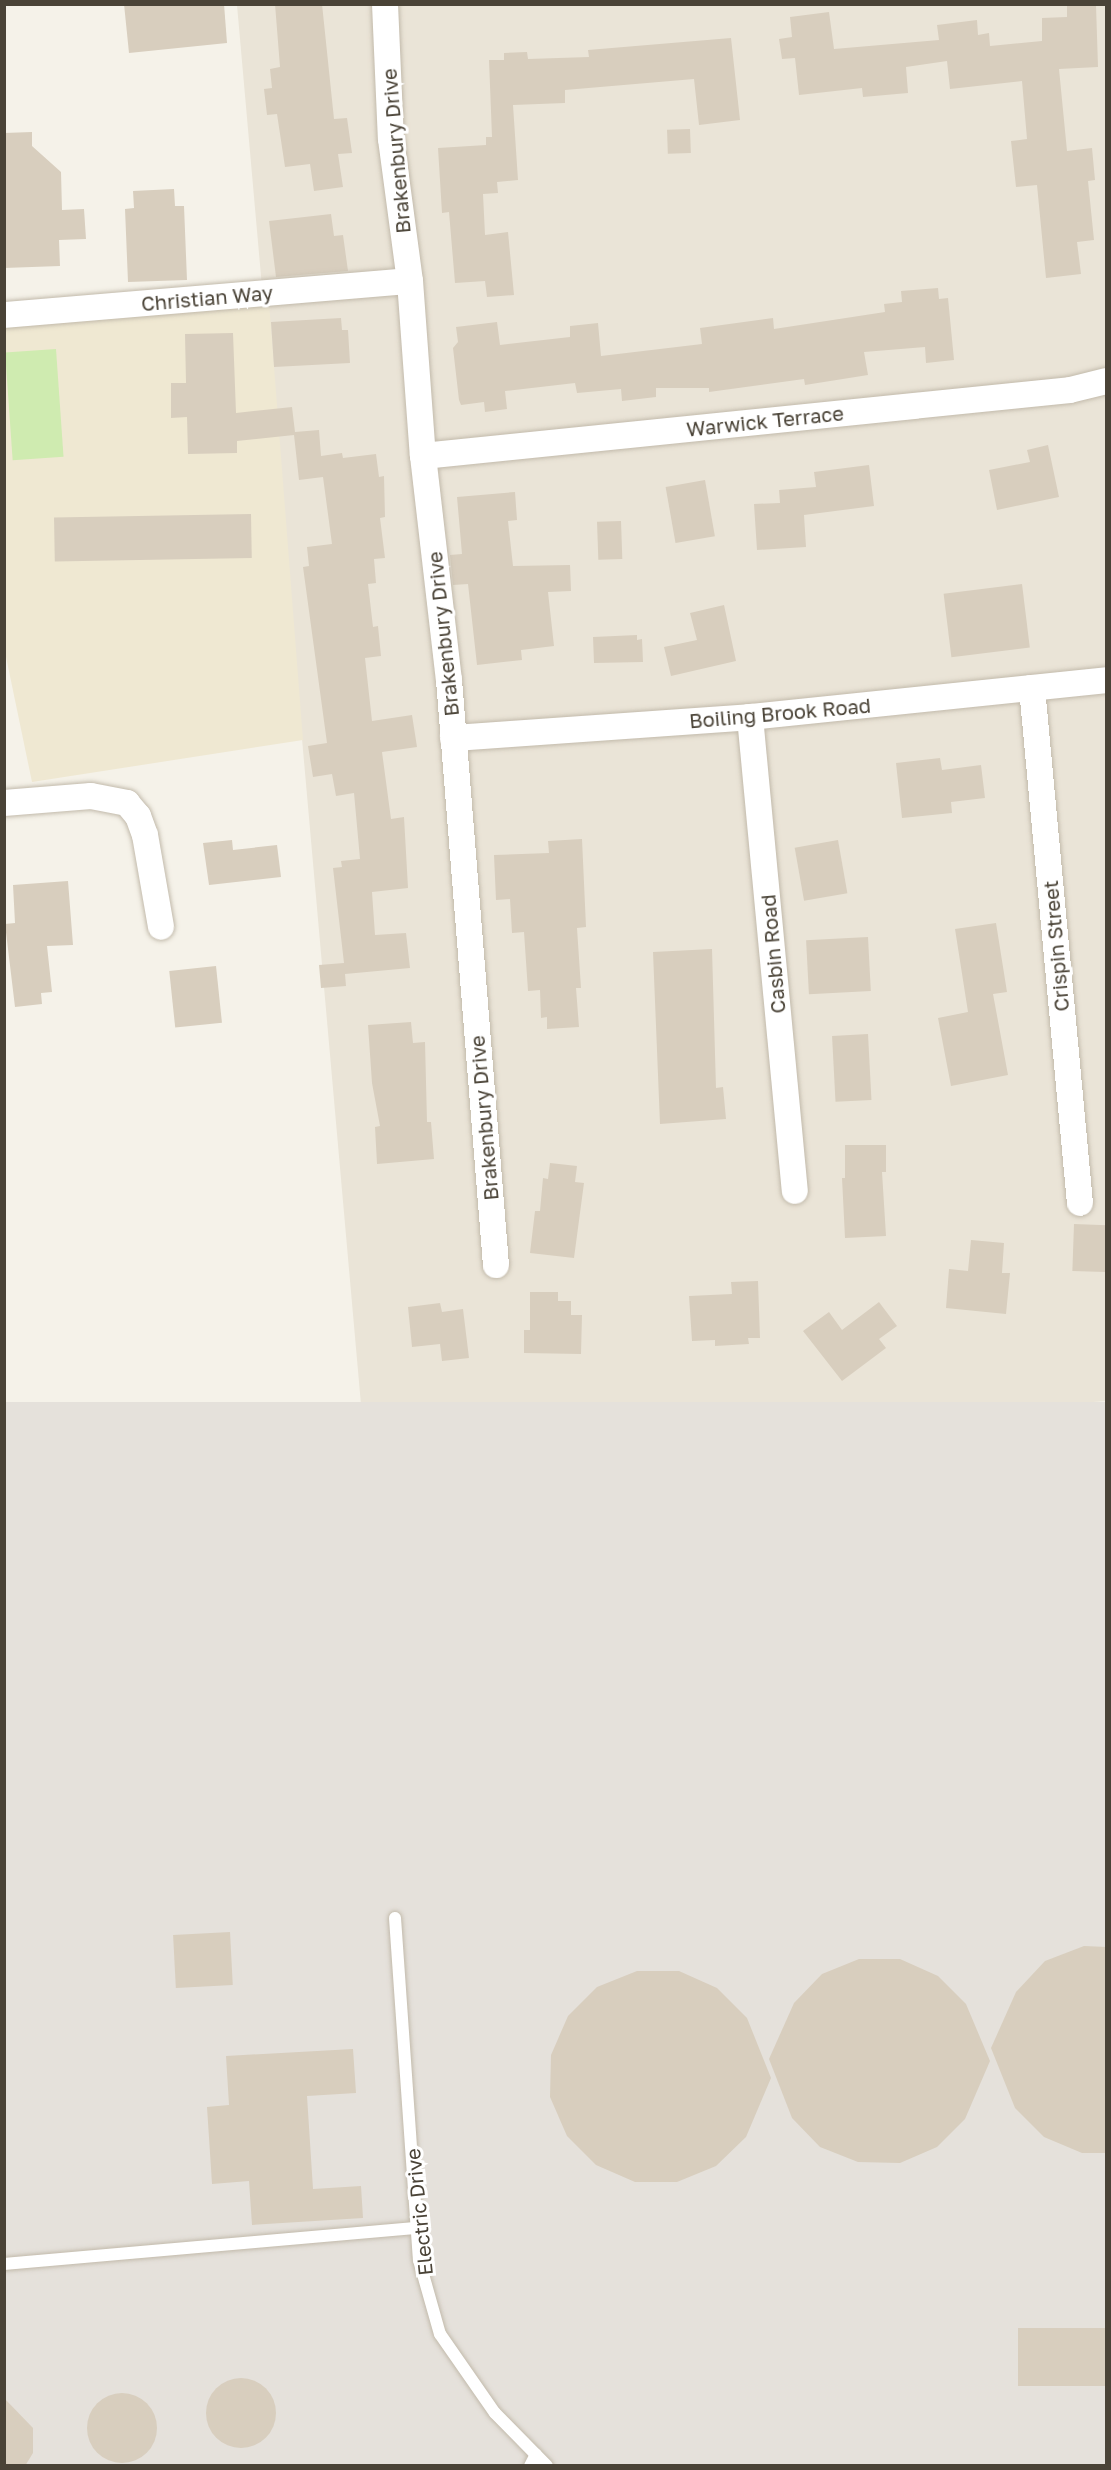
<!DOCTYPE html>
<style>
body{margin:0}
#map{position:relative;width:1111px;height:2470px;overflow:hidden;background:#f5f2e9;font-family:"Golos Text",sans-serif}
div>[style]{position:absolute}
[style*='--x']{left:calc(var(--x)*1px);top:calc(var(--y)*1px);width:calc(var(--w)*1px);rotate:calc(var(--a)*1deg)}
.residential>*{inset:0;background:#eae4d7}
.industrial>*{inset:0;background:#e5e1db;transform-origin:0 0}
.education>*{inset:0;background:#efe8d2}
.green>*{inset:0;background:#cfebb0;transform-origin:0 0}
.building>*{inset:0;background:#d8cebe;transform-origin:0 0}
.round{border-radius:50%}
.roads{filter:drop-shadow(0 0 2px #c2baab) drop-shadow(0 0 2px #c2baab)}
.service>*{height:12px;margin:-6px;padding:0 6px;transform-origin:6px;border-radius:6px;background:#fff}
.minor>*{height:26px;margin:-13px;padding:0 13px;transform-origin:13px;border-radius:13px;background:#fff}
span{translate:-50% -50%;white-space:nowrap;text-align:center;line-height:1.15;-webkit-text-stroke:6px #fff;paint-order:stroke}
.street-label{font-size:20px;color:#4a4337}
.frame{position:absolute;inset:0;border:6px solid #4a4337;pointer-events:none}
</style>
<div id="map">
<div class="residential">
<div style="clip-path:polygon(237px 5px,1106px 5px,1106px 1401px,366px 1461px)"></div>
</div>
<div class="industrial">
<div style="left:1106px;top:1402px;width:1063px;height:1106px;rotate:90deg"></div>
</div>
<div class="education">
<div style="clip-path:polygon(269px 302px,303px 740px,32px 782px,5px 652px,4px 325px)"></div>
</div>
<div class="green">
<div style="left:56px;top:349px;width:108px;height:51px;rotate:86deg"></div>
</div>
<div class="building">
<div style="clip-path:polygon(124px 4px,224px 4px,227px 43px,129px 53px)"></div>
<div style="clip-path:polygon(275px 4px,322px 4px,334px 119px,347px 118px,352px 153px,338px 154px,343px 187px,314px 191px,310px 164px,285px 167px,277px 114px,267px 115px,264px 89px,272px 88px,270px 69px,280px 67px)"></div>
<div style="clip-path:polygon(1096px 5px,1098px 67px,1059px 69px,1067px 151px,1092px 148px,1095px 180px,1088px 181px,1094px 240px,1077px 242px,1081px 274px,1046px 278px,1037px 185px,1016px 187px,1011px 141px,1027px 139px,1022px 81px,950px 89px,947px 61px,906px 67px,908px 93px,863px 97px,862px 88px,799px 95px,795px 58px,782px 59px,779px 39px,792px 37px,790px 17px,829px 12px,834px 49px,939px 40px,937px 25px,977px 20px,978px 35px,989px 33px,990px 46px,1042px 41px,1042px 18px,1067px 17px,1067px 6px)"></div>
<div style="clip-path:polygon(731px 38px,740px 120px,699px 125px,694px 79px,565px 90px,565px 103px,513px 105px,518px 180px,497px 182px,498px 193px,483px 194px,485px 235px,508px 232px,514px 295px,487px 297px,485px 281px,455px 283px,449px 212px,442px 213px,438px 148px,486px 145px,486px 137px,492px 137px,489px 60px,504px 60px,504px 53px,527px 52px,528px 59px,589px 57px,588px 50px)"></div>
<div style="left:690px;top:129px;width:24px;height:23px;rotate:88deg"></div>
<div style="clip-path:polygon(32px 132px,32px 146px,61px 172px,62px 210px,84px 209px,86px 239px,59px 240px,60px 266px,4px 268px,4px 133px)"></div>
<div style="clip-path:polygon(174px 189px,175px 206px,184px 206px,187px 280px,128px 282px,125px 209px,134px 208px,133px 191px)"></div>
<div style="clip-path:polygon(331px 214px,334px 236px,343px 235px,348px 271px,276px 277px,269px 221px)"></div>
<div style="clip-path:polygon(938px 288px,939px 299px,948px 298px,954px 360px,926px 363px,925px 347px,864px 352px,868px 375px,805px 385px,804px 379px,709px 392px,709px 388px,656px 388px,656px 397px,622px 401px,621px 389px,577px 393px,575px 383px,505px 391px,507px 409px,485px 412px,484px 402px,461px 405px,459px 400px,453px 348px,458px 342px,456px 327px,497px 322px,500px 345px,570px 337px,570px 326px,598px 323px,601px 356px,702px 344px,700px 328px,773px 318px,774px 329px,885px 312px,884px 304px,902px 302px,901px 291px)"></div>
<div style="clip-path:polygon(341px 318px,342px 330px,348px 330px,350px 363px,274px 367px,271px 322px)"></div>
<div style="clip-path:polygon(233px 333px,236px 413px,292px 407px,295px 432px,319px 430px,321px 456px,342px 453px,343px 458px,376px 454px,379px 477px,384px 476px,385px 517px,380px 518px,385px 558px,374px 559px,376px 583px,368px 584px,373px 627px,378px 626px,381px 656px,365px 658px,372px 721px,412px 715px,417px 747px,382px 752px,391px 819px,404px 817px,408px 888px,372px 892px,375px 935px,406px 933px,410px 968px,345px 974px,346px 986px,321px 988px,319px 965px,344px 963px,333px 868px,342px 867px,341px 861px,360px 859px,354px 793px,336px 796px,332px 774px,313px 777px,308px 746px,327px 743px,303px 567px,309px 566px,307px 547px,332px 544px,323px 477px,299px 480px,294px 435px,237px 441px,237px 453px,188px 454px,187px 417px,171px 418px,171px 383px,186px 383px,185px 334px)"></div>
<div style="clip-path:polygon(1048px 445px,1059px 497px,997px 510px,989px 470px,1030px 462px,1027px 450px)"></div>
<div style="clip-path:polygon(869px 465px,874px 506px,804px 515px,806px 547px,757px 550px,754px 504px,780px 503px,779px 490px,816px 487px,814px 472px)"></div>
<div style="left:705px;top:480px;width:57px;height:40px;rotate:80deg"></div>
<div style="clip-path:polygon(515px 492px,517px 520px,508px 521px,513px 566px,570px 565px,571px 591px,548px 592px,554px 646px,521px 650px,522px 660px,477px 665px,468px 584px,453px 585px,450px 555px,462px 554px,457px 497px)"></div>
<div style="left:251px;top:514px;width:44px;height:197px;rotate:89deg"></div>
<div style="left:621px;top:521px;width:38px;height:24px;rotate:88deg"></div>
<div style="left:1022px;top:584px;width:64px;height:79px;rotate:83deg"></div>
<div style="clip-path:polygon(724px 605px,736px 661px,671px 676px,664px 647px,697px 640px,690px 613px)"></div>
<div style="clip-path:polygon(637px 635px,637px 640px,642px 639px,643px 662px,594px 663px,593px 637px)"></div>
<div style="clip-path:polygon(940px 758px,942px 770px,981px 765px,985px 798px,951px 802px,952px 813px,902px 818px,896px 763px)"></div>
<div style="clip-path:polygon(582px 839px,586px 927px,577px 928px,581px 988px,576px 988px,579px 1027px,547px 1029px,547px 1017px,541px 1018px,540px 990px,528px 991px,524px 932px,512px 933px,510px 899px,496px 900px,494px 855px,549px 853px,548px 841px)"></div>
<div style="clip-path:polygon(232px 840px,233px 850px,277px 845px,281px 877px,209px 885px,203px 843px)"></div>
<div style="left:838px;top:840px;width:54px;height:44px;rotate:80deg"></div>
<div style="clip-path:polygon(68px 881px,73px 945px,47px 946px,52px 992px,41px 993px,42px 1004px,15px 1007px,5px 924px,15px 923px,13px 885px)"></div>
<div style="clip-path:polygon(996px 923px,1007px 992px,993px 994px,1008px 1075px,951px 1086px,938px 1018px,968px 1012px,955px 929px)"></div>
<div style="left:868px;top:937px;width:54px;height:62px;rotate:87deg"></div>
<div style="clip-path:polygon(712px 949px,716px 1088px,723px 1087px,726px 1119px,660px 1124px,653px 952px)"></div>
<div style="left:216px;top:966px;width:57px;height:47px;rotate:84deg"></div>
<div style="clip-path:polygon(411px 1022px,413px 1043px,425px 1042px,427px 1122px,431px 1122px,434px 1159px,377px 1164px,375px 1127px,380px 1126px,372px 1083px,368px 1025px)"></div>
<div style="left:868px;top:1034px;width:66px;height:36px;rotate:87deg"></div>
<div style="clip-path:polygon(845px 1145px,886px 1145px,886px 1172px,882px 1172px,886px 1236px,845px 1238px,842px 1178px,845px 1178px)"></div>
<div style="clip-path:polygon(550px 1163px,577px 1166px,575px 1182px,584px 1183px,574px 1258px,530px 1253px,535px 1211px,540px 1211px,543px 1178px,548px 1179px)"></div>
<div style="left:1074px;top:1224px;width:33px;height:47px;rotate:2deg"></div>
<div style="clip-path:polygon(971px 1240px,1004px 1243px,1002px 1273px,1010px 1273px,1006px 1314px,946px 1308px,949px 1269px,968px 1271px)"></div>
<div style="clip-path:polygon(758px 1281px,760px 1338px,748px 1338px,749px 1344px,715px 1346px,715px 1340px,692px 1341px,689px 1296px,732px 1294px,731px 1282px)"></div>
<div style="clip-path:polygon(530px 1292px,558px 1292px,558px 1301px,571px 1301px,571px 1315px,582px 1315px,581px 1354px,524px 1353px,524px 1330px,530px 1330px)"></div>
<div style="clip-path:polygon(879px 1302px,897px 1326px,879px 1339px,886px 1348px,842px 1381px,803px 1331px,829px 1312px,842px 1330px)"></div>
<div style="clip-path:polygon(440px 1303px,442px 1312px,463px 1309px,469px 1358px,442px 1361px,440px 1344px,412px 1347px,408px 1307px)"></div>
<div style="left:230px;top:1932px;width:53px;height:57px;rotate:87deg"></div>
<div style="clip-path:polygon(1084px 1946px,1107px 1947px,1107px 2153px,1082px 2153px,1044px 2137px,1015px 2108px,991px 2048px,1016px 1992px,1045px 1961px)"></div>
<div style="clip-path:polygon(859px 1959px,900px 1959px,938px 1976px,966px 2004px,990px 2061px,965px 2119px,937px 2147px,900px 2163px,858px 2162px,820px 2147px,792px 2118px,769px 2059px,794px 2003px,822px 1974px)"></div>
<div style="clip-path:polygon(637px 1971px,679px 1971px,717px 1988px,747px 2018px,771px 2078px,746px 2137px,716px 2166px,677px 2182px,635px 2182px,596px 2165px,567px 2136px,550px 2097px,551px 2055px,568px 2016px,597px 1987px)"></div>
<div style="clip-path:polygon(353px 2049px,356px 2093px,307px 2096px,313px 2189px,361px 2186px,363px 2218px,252px 2225px,249px 2181px,212px 2184px,207px 2107px,229px 2105px,226px 2056px)"></div>
<div style="left:1107px;top:2328px;width:58px;height:89px;rotate:90deg"></div>
<div class="round" style="left:206px;top:2378px;width:70px;height:70px"></div>
<div class="round" style="left:87px;top:2393px;width:70px;height:70px"></div>
<div style="clip-path:polygon(4px 2398px,33px 2428px,33px 2453px,25px 2466px,4px 2466px)"></div>
</div>
<div class="roads">
<div class="service">
<div style="--x:395;--y:1918;--w:343;--a:86"></div>
<div style="--x:419;--y:2260;--w:77;--a:74.2"></div>
<div style="--x:440;--y:2334;--w:96;--a:55.2"></div>
<div style="--x:495;--y:2413;--w:74;--a:45.5"></div>
<div style="--x:4;--y:2264;--w:415;--a:-5"></div>
<div style="--x:530;--y:2466;--w:13;--a:-63"></div>
</div>
<div class="minor">
<div style="--x:385;--y:4;--w:135;--a:87.5"></div>
<div style="--x:391;--y:139;--w:143;--a:82.4"></div>
<div style="--x:410;--y:281;--w:175;--a:85.8"></div>
<div style="--x:423;--y:456;--w:226;--a:83.4"></div>
<div style="--x:449;--y:680;--w:587;--a:85.41"></div>
<div style="--x:4;--y:315;--w:407;--a:-4.8"></div>
<div style="--x:423;--y:456;--w:650;--a:-5.82"></div>
<div style="--x:1070;--y:390;--w:37;--a:-14"></div>
<div style="--x:1032;--y:688;--w:517;--a:84.68"></div>
<div style="--x:750;--y:717;--w:476;--a:84.6"></div>
<div style="--x:453;--y:738;--w:298;--a:-4"></div>
<div style="--x:750;--y:717;--w:358;--a:-5.9"></div>
<div style="--x:4;--y:803;--w:87;--a:-4.6"></div>
<div style="--x:91;--y:796;--w:37;--a:11"></div>
<div style="--x:127;--y:803;--w:17;--a:50"></div>
<div style="--x:138;--y:816;--w:20;--a:70"></div>
<div style="--x:145;--y:835;--w:93;--a:80.1"></div>
</div>
</div>
<div class="street-label">
<span style="left:396px;top:151px;rotate:-95deg">Brakenbury Drive</span>
<span style="left:207px;top:298px;rotate:-5deg">Christian Way</span>
<span style="left:765px;top:421px;rotate:-6deg">Warwick Terrace</span>
<span style="left:443px;top:634px;rotate:-96deg">Brakenbury Drive</span>
<span style="left:780px;top:713px;rotate:-5deg">Boiling Brook Road</span>
<span style="left:1056px;top:946px;rotate:-95deg">Crispin Street</span>
<span style="left:773px;top:954px;rotate:-95deg">Casbin Road</span>
<span style="left:484px;top:1118px;rotate:-95deg">Brakenbury Drive</span>
<span style="left:419px;top:2212px;rotate:-96deg">Electric Drive</span>
</div>
<div class="frame"></div>
</div>
